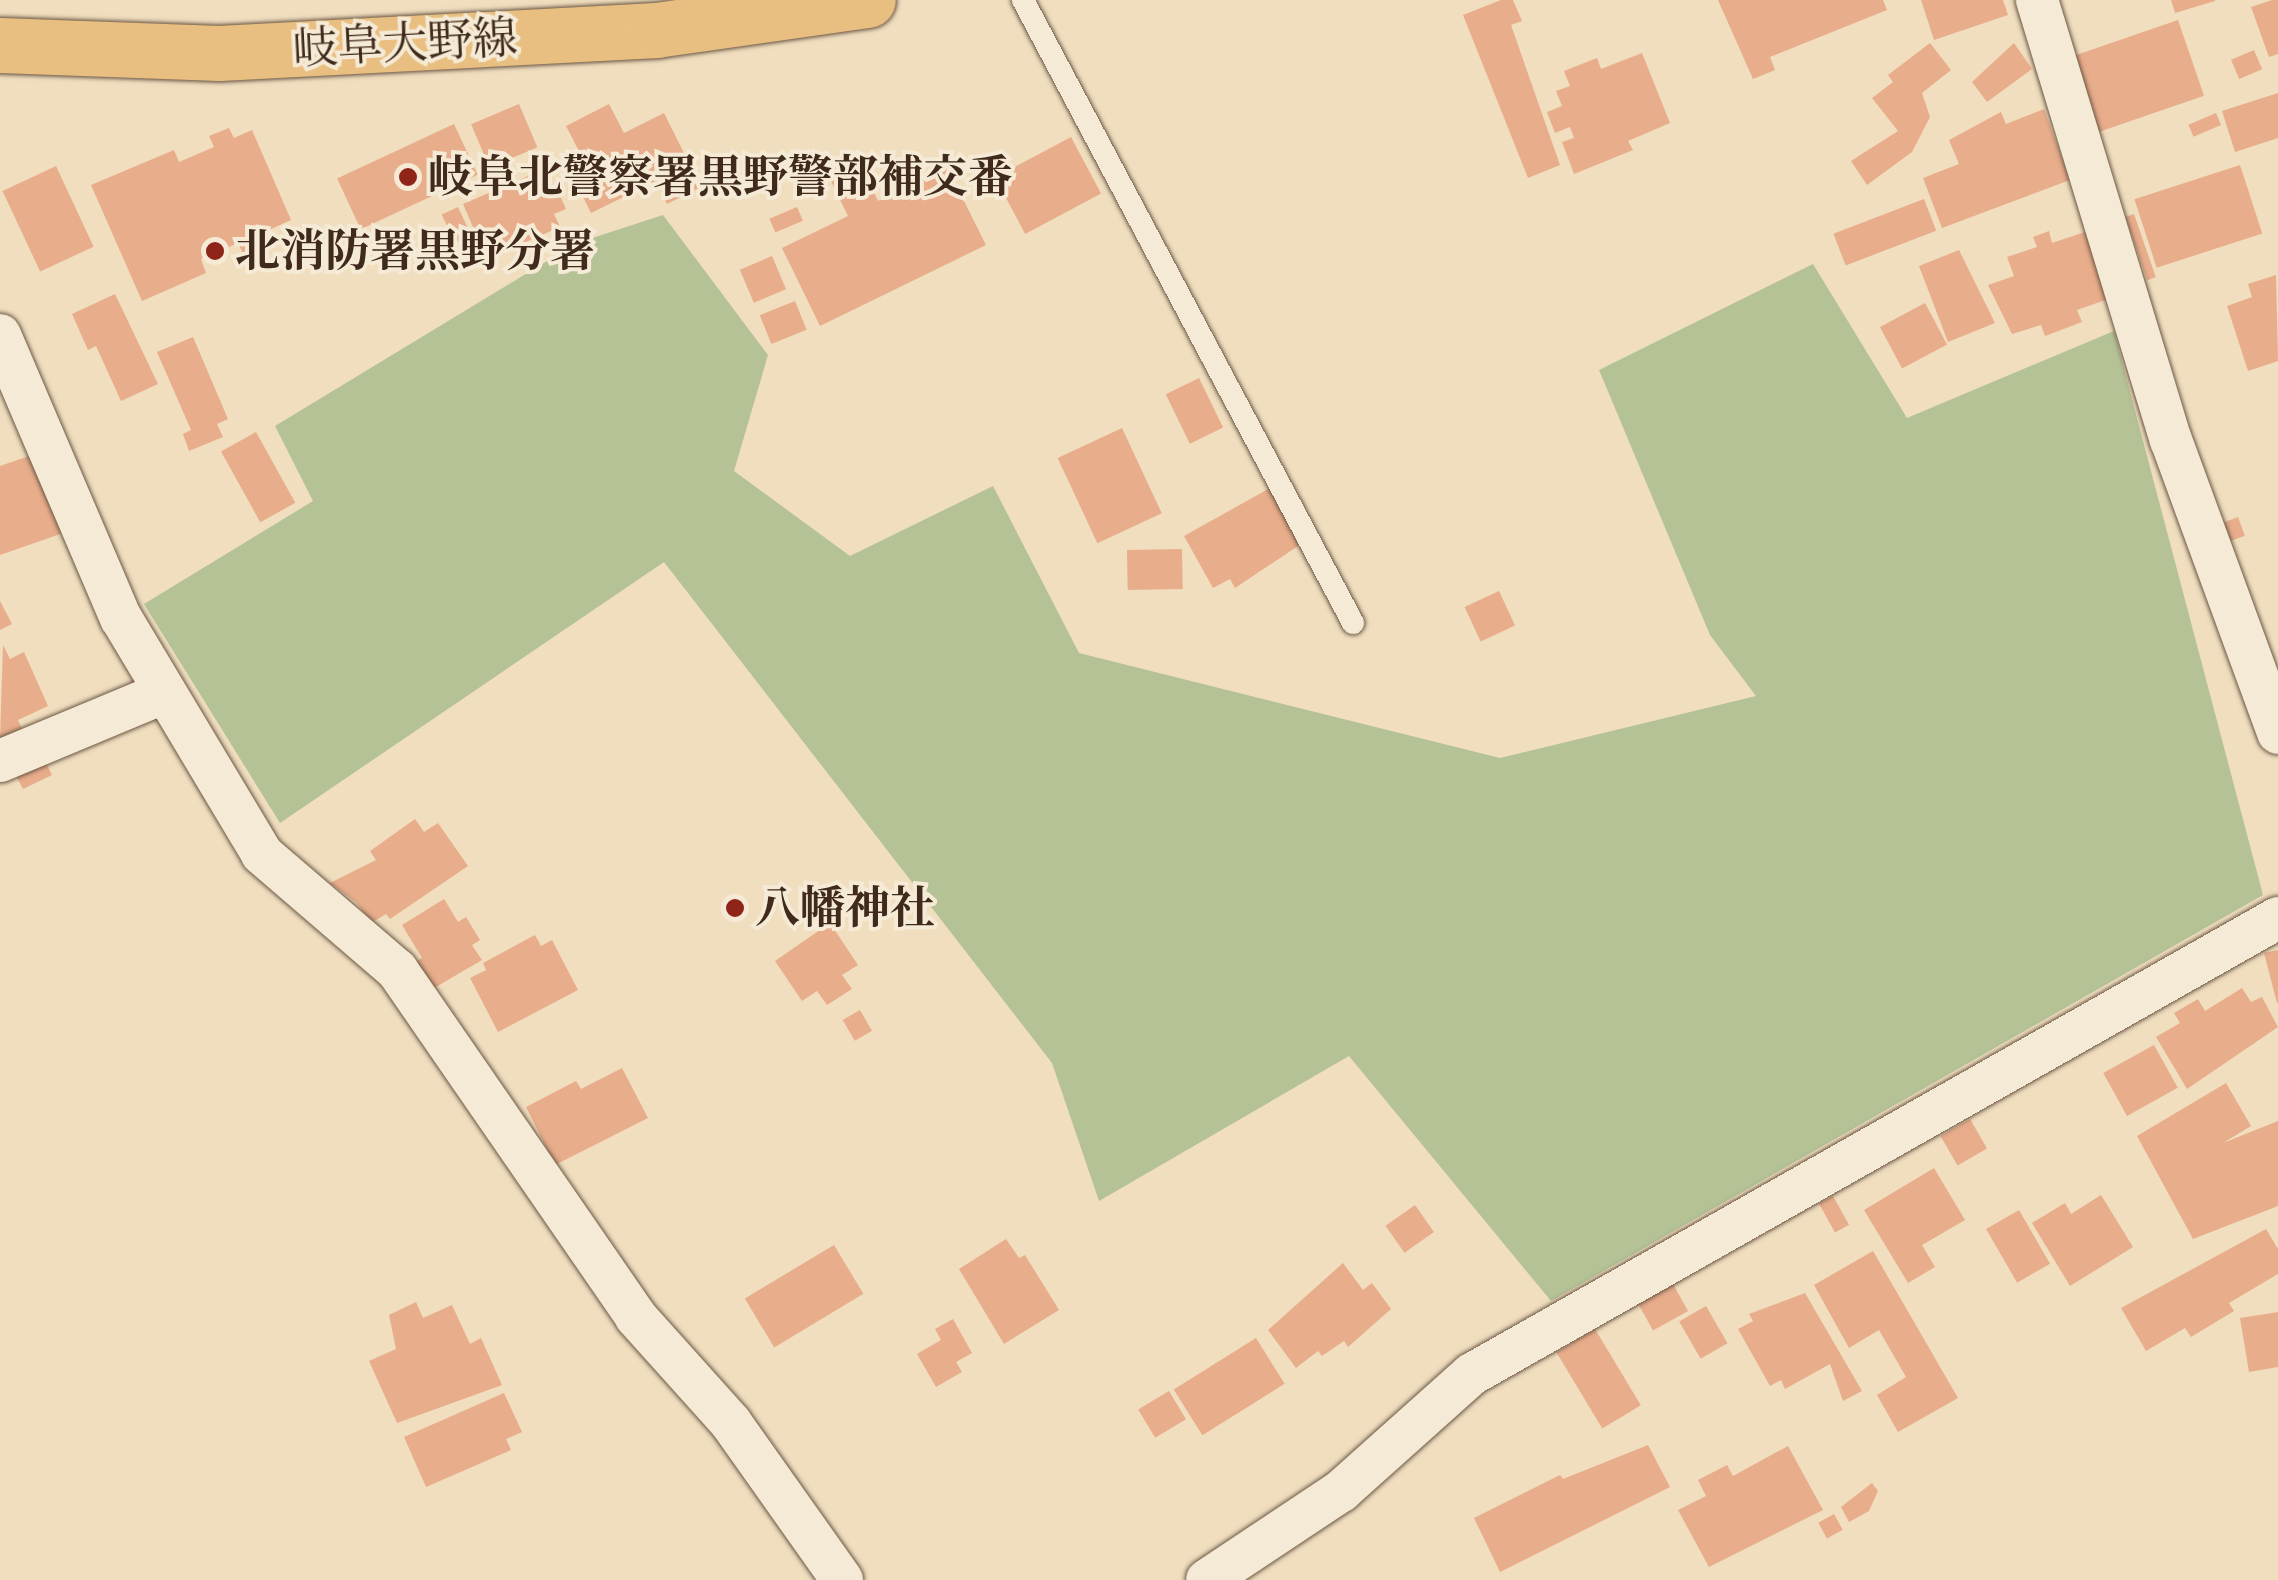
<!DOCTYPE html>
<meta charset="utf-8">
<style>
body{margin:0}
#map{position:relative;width:2278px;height:1580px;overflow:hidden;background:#f0debf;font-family:"EB Garamond","Noto Serif JP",serif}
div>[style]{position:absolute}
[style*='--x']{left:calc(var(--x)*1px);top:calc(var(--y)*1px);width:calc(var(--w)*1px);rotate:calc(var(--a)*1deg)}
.green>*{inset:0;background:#b4c296}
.building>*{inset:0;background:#e8ad8b;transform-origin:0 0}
.roads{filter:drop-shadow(0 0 2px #6b5744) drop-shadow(0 0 2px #6b5744)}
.service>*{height:22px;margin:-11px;padding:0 11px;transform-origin:11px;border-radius:11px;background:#f5ead5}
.minor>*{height:42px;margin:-21px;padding:0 21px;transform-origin:21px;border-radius:21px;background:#f5ead5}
.primary>*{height:55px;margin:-27.5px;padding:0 27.5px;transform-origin:27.5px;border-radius:27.5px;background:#e8bf80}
.dots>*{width:28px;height:28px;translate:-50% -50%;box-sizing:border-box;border:5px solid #f5ead5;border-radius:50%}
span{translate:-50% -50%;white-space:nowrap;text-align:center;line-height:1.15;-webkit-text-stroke:8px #f5ead5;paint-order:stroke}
.street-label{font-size:45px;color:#3f2a1b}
.poi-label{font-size:45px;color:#3f2a1b;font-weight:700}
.left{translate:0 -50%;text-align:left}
</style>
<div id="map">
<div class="green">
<div style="clip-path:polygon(663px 215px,768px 355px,734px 471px,850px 556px,993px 486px,1079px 653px,1500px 758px,1756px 696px,1710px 635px,1599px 370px,1813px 264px,1907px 418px,2114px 331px,2263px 895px,1551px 1301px,1349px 1056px,1099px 1201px,1052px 1063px,664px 562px,280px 823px,144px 604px,313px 501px,275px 426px,577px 243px)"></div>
</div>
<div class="building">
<div style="clip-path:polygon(1501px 0,1513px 0,1522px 21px,1511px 25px,1560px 165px,1528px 178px,1463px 15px)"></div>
<div style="clip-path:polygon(1718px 0,1883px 0,1887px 10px,1770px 57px,1775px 70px,1753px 79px)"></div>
<div style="clip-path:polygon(1921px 0,2003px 0,2008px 15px,1934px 40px)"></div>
<div style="clip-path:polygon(2171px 0,2215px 0,2215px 1px,2175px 13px)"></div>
<div style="clip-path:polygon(2272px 0,2278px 0,2278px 54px,2269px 57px,2251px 7px)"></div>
<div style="left:2178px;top:20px;width:80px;height:113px;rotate:71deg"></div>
<div style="clip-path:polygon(1930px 43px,1951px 70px,1922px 93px,1930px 117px,1912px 152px,1867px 185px,1851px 161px,1898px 131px,1872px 98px,1893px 82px,1888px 75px)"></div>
<div style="clip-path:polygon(2014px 43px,2032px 69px,1987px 102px,1972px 82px)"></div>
<div style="left:2254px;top:50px;width:21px;height:25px;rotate:67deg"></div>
<div style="clip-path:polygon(1642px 53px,1670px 123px,1628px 141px,1633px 150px,1574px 174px,1562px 142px,1574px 138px,1570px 127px,1555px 133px,1547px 112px,1562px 106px,1556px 91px,1570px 86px,1564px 71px,1597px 58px,1601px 69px)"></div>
<div style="clip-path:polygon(2278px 93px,2278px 138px,2235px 152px,2222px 111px)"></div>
<div style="left:519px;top:104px;width:47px;height:52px;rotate:67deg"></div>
<div style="clip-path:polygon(609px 104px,624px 133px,664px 113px,701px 187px,667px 204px,656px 181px,591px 213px,566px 163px,581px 155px,566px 126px)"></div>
<div style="clip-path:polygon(2044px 109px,2070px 180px,1942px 228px,1923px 178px,1959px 164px,1949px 140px,2001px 112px,2006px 124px)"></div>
<div style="left:2216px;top:113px;width:13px;height:30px;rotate:67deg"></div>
<div style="left:454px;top:124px;width:56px;height:129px;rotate:65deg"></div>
<div style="clip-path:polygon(229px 128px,234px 138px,252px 130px,291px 220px,251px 238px,257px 251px,244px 256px,238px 243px,201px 259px,206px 273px,142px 301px,91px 185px,174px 150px,179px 162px,214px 147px,209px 136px)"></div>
<div style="left:1071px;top:137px;width:64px;height:86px;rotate:62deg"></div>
<div style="clip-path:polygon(855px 153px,878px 201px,947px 167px,986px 245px,820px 326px,782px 248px,848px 216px,824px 167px)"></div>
<div style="left:2240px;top:165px;width:72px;height:111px;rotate:72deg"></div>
<div style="left:56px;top:166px;width:89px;height:59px;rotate:65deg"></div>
<div style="clip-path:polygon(533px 174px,543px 197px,558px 191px,566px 209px,554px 214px,560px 227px,487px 259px,463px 204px)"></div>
<div style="left:1924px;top:199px;width:34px;height:97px;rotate:69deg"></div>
<div style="left:458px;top:207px;width:31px;height:18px;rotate:65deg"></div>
<div style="left:797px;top:207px;width:15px;height:30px;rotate:67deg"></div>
<div style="left:2134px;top:214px;width:67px;height:9px;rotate:71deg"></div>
<div style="clip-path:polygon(2049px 231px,2052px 243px,2088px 231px,2111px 298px,2077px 310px,2082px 322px,2045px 336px,2041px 325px,2012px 334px,1988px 285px,2014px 276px,2007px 257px,2037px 247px,2033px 237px)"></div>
<div style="clip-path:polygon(1959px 250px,1995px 323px,1948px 342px,1919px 266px)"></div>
<div style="left:772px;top:256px;width:36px;height:35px;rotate:67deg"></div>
<div style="clip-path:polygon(2276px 275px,2278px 361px,2248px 371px,2227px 306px,2252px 297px,2248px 284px)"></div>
<div style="clip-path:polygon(115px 294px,158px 384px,121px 401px,96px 346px,88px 350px,72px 314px)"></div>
<div style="left:795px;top:301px;width:31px;height:38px;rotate:68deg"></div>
<div style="left:1925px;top:303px;width:47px;height:51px;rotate:62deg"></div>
<div style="clip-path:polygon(193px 337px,228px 419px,217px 424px,223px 437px,189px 451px,183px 434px,191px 430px,157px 352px)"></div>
<div style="left:1199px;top:378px;width:55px;height:37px;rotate:64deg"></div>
<div style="left:1122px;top:428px;width:94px;height:71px;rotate:65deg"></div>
<div style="left:256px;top:432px;width:81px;height:40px;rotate:61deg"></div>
<div style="clip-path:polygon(38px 453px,66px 532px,0 555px,0 466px)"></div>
<div style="clip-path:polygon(1270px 488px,1301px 544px,1235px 588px,1230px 579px,1213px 588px,1184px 536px)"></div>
<div style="left:2238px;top:517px;width:20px;height:15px;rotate:70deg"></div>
<div style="left:1182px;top:549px;width:40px;height:55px;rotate:89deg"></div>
<div style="left:1499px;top:591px;width:38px;height:38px;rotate:65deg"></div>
<div style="clip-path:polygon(0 601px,12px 624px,0 630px)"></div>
<div style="clip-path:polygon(3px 645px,10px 659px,24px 652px,48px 706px,18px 720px,22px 729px,0 739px)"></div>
<div style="clip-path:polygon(38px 747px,52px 775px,23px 789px,15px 774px)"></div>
<div style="clip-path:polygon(415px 819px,424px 832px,438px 823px,468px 866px,390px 919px,386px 914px,371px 923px,357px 903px,330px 883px,376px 860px,370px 851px)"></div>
<div style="clip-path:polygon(444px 899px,458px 922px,466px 917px,480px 940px,472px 945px,482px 960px,429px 991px,412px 964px,422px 958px,402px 925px)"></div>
<div style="clip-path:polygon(830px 923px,858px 965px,842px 975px,852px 989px,827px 1005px,817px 991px,802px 1001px,775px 961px)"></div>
<div style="clip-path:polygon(535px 935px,541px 946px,552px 940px,578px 990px,498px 1032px,470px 978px,486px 970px,483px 963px)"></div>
<div style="clip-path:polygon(2278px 950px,2278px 1003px,2277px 1003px,2264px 953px)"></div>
<div style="clip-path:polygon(2242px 988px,2251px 1002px,2262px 997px,2278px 1027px,2187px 1089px,2156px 1037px,2180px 1023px,2174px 1013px,2198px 999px,2205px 1011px)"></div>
<div style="left:860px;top:1010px;width:24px;height:20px;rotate:60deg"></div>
<div style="left:2154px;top:1045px;width:49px;height:58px;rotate:61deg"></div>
<div style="clip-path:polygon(622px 1068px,648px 1118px,555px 1165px,526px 1107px,576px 1081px,581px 1089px)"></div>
<div style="clip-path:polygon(2226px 1083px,2251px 1126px,2223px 1143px,2278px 1121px,2278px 1206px,2193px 1239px,2137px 1136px)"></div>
<div style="left:1970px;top:1119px;width:34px;height:34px;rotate:60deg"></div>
<div style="clip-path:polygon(1934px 1168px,1965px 1220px,1922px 1245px,1935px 1267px,1908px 1283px,1864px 1210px)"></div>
<div style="clip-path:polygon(2101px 1195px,2133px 1247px,2070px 1286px,2032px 1223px,2065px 1203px,2071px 1214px)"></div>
<div style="left:1833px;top:1196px;width:33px;height:16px;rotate:61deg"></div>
<div style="left:1415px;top:1205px;width:33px;height:36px;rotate:55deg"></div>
<div style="left:2019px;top:1210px;width:62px;height:38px;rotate:60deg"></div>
<div style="clip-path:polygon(2266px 1229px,2278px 1249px,2278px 1274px,2229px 1303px,2234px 1311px,2191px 1337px,2185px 1328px,2146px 1351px,2121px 1308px)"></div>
<div style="clip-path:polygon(1006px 1239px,1019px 1258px,1025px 1255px,1059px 1310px,1004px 1344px,959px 1269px)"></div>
<div style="left:834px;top:1245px;width:57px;height:104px;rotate:59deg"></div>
<div style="clip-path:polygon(1873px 1251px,1958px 1398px,1898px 1432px,1877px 1395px,1906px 1377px,1879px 1330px,1849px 1348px,1814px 1285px)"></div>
<div style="clip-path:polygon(1343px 1263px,1363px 1290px,1372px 1283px,1391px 1309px,1348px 1347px,1344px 1341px,1322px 1356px,1318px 1351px,1296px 1368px,1268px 1330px)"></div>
<div style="left:1673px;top:1284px;width:31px;height:40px;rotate:61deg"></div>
<div style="clip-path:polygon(1805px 1293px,1862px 1391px,1843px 1401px,1830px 1364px,1785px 1389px,1781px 1380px,1770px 1386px,1738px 1329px,1753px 1321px,1749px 1314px)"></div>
<div style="clip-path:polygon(416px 1302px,423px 1318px,452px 1305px,470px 1344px,481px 1338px,502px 1385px,397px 1423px,369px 1361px,396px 1349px,389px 1315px)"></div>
<div style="left:1706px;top:1306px;width:43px;height:31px;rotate:60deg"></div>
<div style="clip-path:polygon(2278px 1312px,2278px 1367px,2249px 1372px,2240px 1318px)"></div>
<div style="clip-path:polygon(953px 1319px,972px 1353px,956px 1362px,962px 1372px,936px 1387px,917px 1354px,941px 1340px,935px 1329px)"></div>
<div style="left:1595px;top:1329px;width:89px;height:45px;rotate:59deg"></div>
<div style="left:1256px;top:1338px;width:54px;height:97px;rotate:58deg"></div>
<div style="left:1169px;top:1391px;width:33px;height:36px;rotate:59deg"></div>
<div style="clip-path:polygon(504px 1393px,522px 1432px,506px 1439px,511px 1450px,426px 1487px,404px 1437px)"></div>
<div style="clip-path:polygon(1648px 1445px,1670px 1487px,1500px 1572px,1474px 1518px,1560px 1475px,1563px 1479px)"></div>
<div style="clip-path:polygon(1788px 1446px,1823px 1510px,1709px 1567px,1678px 1510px,1706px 1496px,1698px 1480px,1727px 1465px,1733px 1476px)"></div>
<div style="clip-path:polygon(1872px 1483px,1878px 1491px,1869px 1511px,1849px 1522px,1841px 1507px)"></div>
<div style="left:1834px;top:1514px;width:18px;height:18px;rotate:61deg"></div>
</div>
<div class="roads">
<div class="service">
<div style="--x:1023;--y:0;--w:705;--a:62.09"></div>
</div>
<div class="minor">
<div style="--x:2037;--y:0;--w:460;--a:73.1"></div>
<div style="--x:2171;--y:440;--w:312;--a:69.9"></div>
<div style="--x:0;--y:335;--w:308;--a:66.9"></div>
<div style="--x:121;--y:618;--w:275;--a:59.1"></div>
<div style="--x:262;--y:854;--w:178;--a:40.7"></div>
<div style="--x:397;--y:970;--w:421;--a:55.4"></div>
<div style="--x:636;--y:1317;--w:142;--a:48.1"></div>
<div style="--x:731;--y:1423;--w:192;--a:54.7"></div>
<div style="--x:0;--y:761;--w:177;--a:-22.6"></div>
<div style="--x:1207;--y:1580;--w:161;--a:-33.6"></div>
<div style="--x:1341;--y:1491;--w:176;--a:-41.8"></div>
<div style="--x:1472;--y:1374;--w:926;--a:-29.5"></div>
</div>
<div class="primary">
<div style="--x:0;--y:45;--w:219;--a:2.1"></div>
<div style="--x:219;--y:53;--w:438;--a:-3"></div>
<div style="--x:656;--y:30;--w:214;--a:-8.1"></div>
</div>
</div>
<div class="dots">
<div style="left:408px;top:177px;background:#8f2418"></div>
<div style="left:215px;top:251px;background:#8f2418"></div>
<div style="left:735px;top:908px;background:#8f2418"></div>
</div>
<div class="street-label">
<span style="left:405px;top:43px;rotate:-3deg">岐阜大野線</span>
</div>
<div class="poi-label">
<span class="left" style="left:428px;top:177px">岐阜北警察署黒野警部補交番</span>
<span class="left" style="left:235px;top:251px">北消防署黒野分署</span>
<span class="left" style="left:755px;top:908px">八幡神社</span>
</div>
</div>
